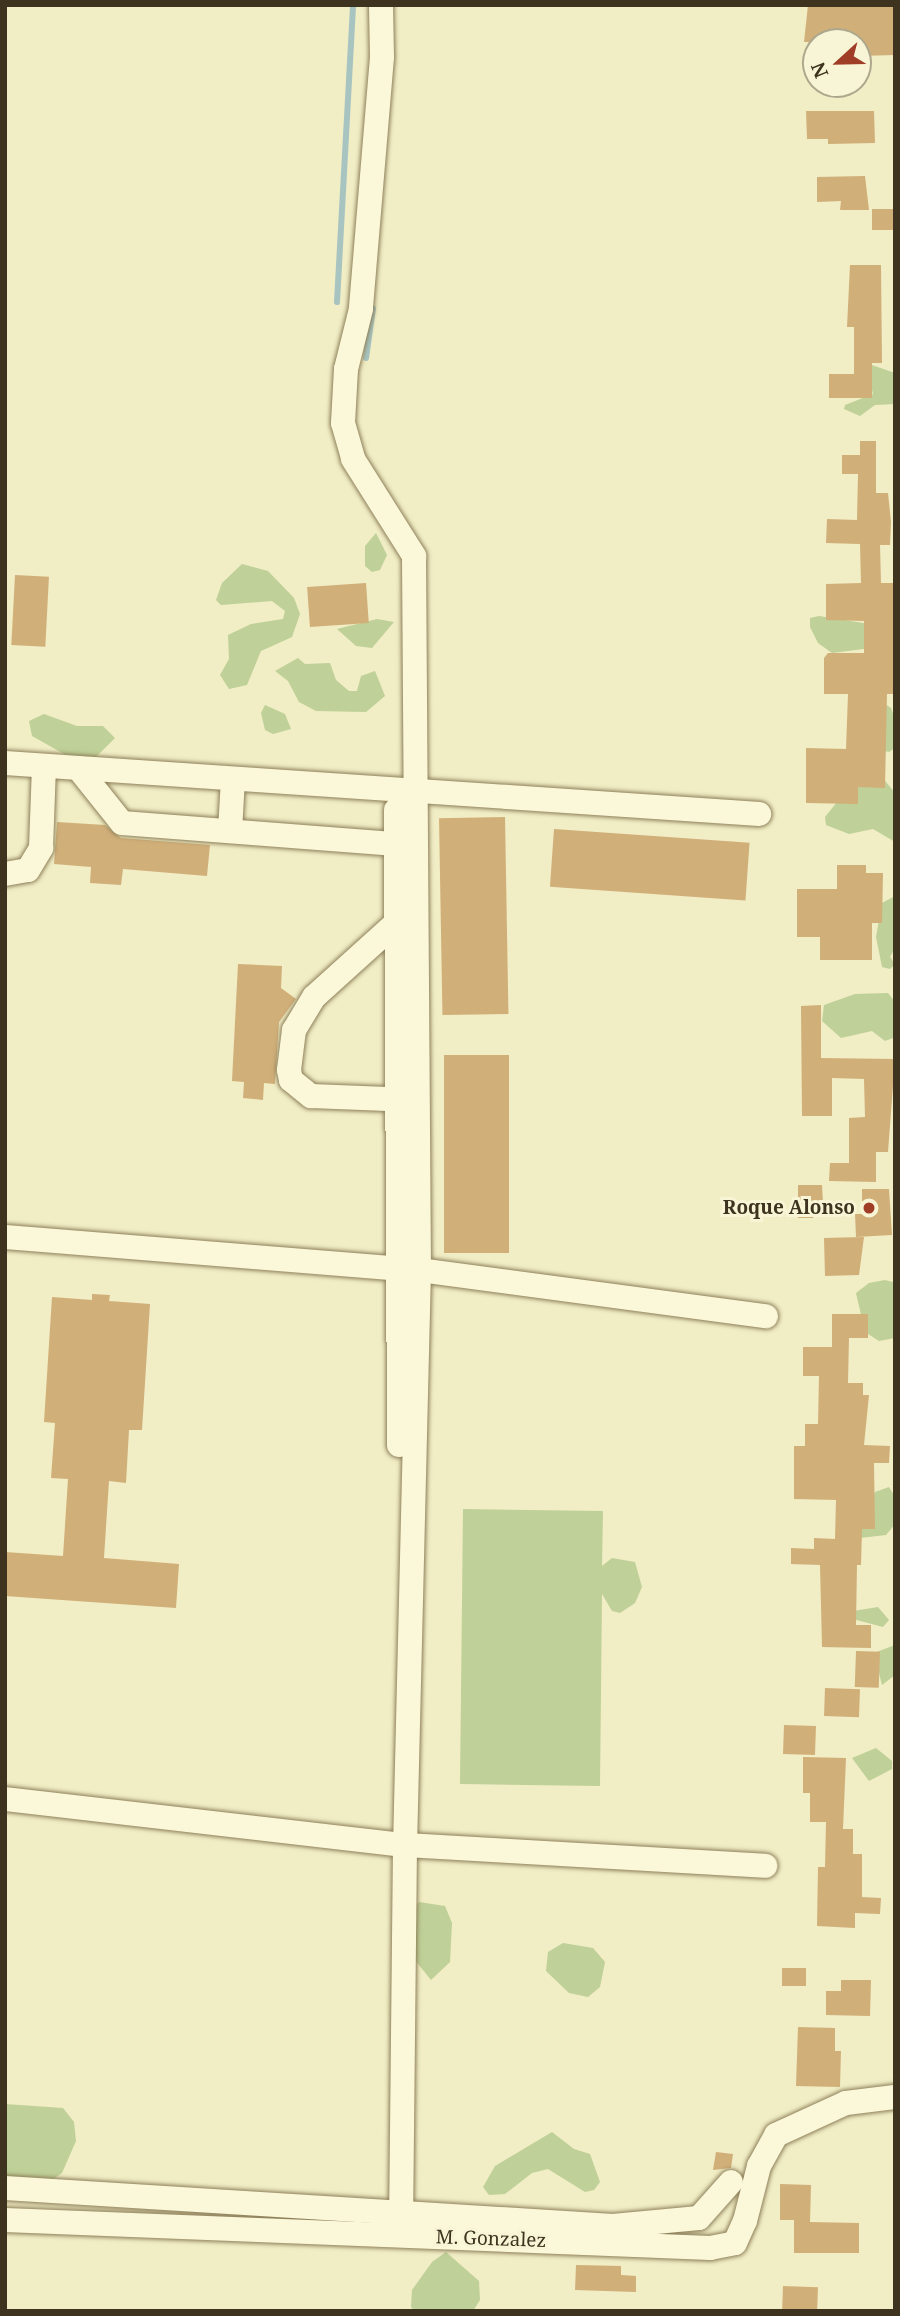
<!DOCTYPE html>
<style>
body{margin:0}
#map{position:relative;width:900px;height:2316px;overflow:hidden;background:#f1edc5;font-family:"Noto Serif",serif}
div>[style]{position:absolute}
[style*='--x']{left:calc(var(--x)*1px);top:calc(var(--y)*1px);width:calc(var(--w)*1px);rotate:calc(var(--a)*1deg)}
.green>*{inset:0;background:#bfd098}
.stream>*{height:6px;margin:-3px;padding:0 3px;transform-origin:3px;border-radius:3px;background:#a7c4c1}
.building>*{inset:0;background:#d1af79;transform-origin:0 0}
.roads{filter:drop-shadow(0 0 2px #8e805a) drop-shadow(0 0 2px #8e805a)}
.minor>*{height:24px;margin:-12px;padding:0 12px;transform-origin:12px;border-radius:12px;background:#fbf8da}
.dots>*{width:19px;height:19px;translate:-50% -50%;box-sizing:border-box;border:4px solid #f8f5d6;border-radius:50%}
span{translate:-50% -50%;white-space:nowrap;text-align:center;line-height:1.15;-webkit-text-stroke:6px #f8f5d6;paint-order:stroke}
.poi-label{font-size:19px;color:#3d331f;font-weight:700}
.right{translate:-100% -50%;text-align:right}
.street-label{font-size:19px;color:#3d331f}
.frame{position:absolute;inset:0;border:7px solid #3d331f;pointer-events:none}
.north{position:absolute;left:802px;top:28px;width:70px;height:70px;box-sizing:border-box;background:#f8f5d6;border:2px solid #ada78d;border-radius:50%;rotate:248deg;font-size:19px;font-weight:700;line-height:28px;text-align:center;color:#3d331f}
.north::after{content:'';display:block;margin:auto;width:24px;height:32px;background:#a03d26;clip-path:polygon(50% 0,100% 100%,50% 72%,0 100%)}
</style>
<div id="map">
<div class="green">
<div style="clip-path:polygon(866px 363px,895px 373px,895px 404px,875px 405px,860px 416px,844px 409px,845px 405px,873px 394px)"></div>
<div style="clip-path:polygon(376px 533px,387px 555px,380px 570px,372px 572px,365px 566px,365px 546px)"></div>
<div style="clip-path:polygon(242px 564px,268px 571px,294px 598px,300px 614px,292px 637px,261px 651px,247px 685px,229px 689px,220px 675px,229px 659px,228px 635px,251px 624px,283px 619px,285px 611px,272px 601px,221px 605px,216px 600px,222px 583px)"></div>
<div style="clip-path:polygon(819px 616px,895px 628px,895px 645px,832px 653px,818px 643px,810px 627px,810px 618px)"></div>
<div style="clip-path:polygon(377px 619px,394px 622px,372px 648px,356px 646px,337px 629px)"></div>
<div style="clip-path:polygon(298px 658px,305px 664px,330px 663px,336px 680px,349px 691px,357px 691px,361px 676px,375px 671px,385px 696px,366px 712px,316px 711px,299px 702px,288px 681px,275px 671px)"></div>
<div style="clip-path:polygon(881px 701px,891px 708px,895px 719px,895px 748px,889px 752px,884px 751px)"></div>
<div style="clip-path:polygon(265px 705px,285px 714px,291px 729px,273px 734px,265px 730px,261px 713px)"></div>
<div style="clip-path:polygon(44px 714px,77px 726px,103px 726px,115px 738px,96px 757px,80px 763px,32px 736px,29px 721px)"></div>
<div style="clip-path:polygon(882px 777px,895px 793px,895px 842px,873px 829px,849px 834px,826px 825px,825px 817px,841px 797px,839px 790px)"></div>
<div style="clip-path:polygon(895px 896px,895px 948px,890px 957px,895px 964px,890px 969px,882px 967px,876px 937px,882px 903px)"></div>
<div style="clip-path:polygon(888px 993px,895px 1002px,893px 1038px,885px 1041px,872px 1031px,841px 1038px,822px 1021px,824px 1005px,855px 994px)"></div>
<div style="clip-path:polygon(885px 1280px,893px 1282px,895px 1338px,879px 1341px,865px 1332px,856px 1293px,869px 1283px)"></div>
<div style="clip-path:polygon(889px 1487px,895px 1497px,895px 1524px,886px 1535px,860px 1538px,853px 1514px,868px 1507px,875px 1492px)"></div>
<div style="clip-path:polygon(463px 1509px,603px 1511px,602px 1566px,612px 1558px,635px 1562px,642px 1587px,635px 1603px,620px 1613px,612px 1611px,602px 1594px,600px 1786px,460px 1784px)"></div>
<div style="clip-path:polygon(878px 1607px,889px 1620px,883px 1627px,853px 1619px,853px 1611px)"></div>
<div style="clip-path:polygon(895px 1645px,895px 1675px,882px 1685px,874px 1653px)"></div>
<div style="clip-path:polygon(876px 1748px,892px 1761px,892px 1769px,869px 1781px,852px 1758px)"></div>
<div style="clip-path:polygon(419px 1902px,445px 1906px,452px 1923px,450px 1962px,431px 1980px,393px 1933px)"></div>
<div style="clip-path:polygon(563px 1943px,593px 1948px,605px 1962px,600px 1987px,588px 1997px,569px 1993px,546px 1971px,548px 1952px)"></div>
<div style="clip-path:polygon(5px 2104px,63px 2108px,74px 2122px,76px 2141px,62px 2173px,49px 2182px,5px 2179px)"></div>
<div style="clip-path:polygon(552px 2132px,574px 2149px,590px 2154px,600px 2182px,594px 2190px,585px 2192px,548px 2169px,532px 2173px,505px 2194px,489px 2195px,483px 2187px,495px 2166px)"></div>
<div style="clip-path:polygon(446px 2252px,479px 2281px,480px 2300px,473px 2311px,415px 2311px,411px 2307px,412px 2290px,432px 2262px)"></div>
</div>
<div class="stream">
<div style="--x:337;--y:302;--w:297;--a:-86.9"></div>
<div style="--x:366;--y:358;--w:50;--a:-82"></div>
</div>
<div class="building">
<div style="clip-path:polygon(808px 5px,895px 5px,895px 55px,858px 56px,858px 42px,804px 42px)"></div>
<div style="clip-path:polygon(806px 111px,874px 111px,875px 143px,828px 144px,828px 139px,807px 139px)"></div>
<div style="clip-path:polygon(865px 176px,869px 210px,840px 210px,841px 201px,817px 202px,817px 177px)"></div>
<div style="left:872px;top:209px;width:23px;height:21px"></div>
<div style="clip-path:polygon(850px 265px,881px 265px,882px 363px,872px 363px,872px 398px,829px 398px,829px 374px,854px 374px,854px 327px,847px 327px)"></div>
<div style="clip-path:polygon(860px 441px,876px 441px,876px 493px,888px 493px,891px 522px,890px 545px,880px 545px,881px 583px,895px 583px,893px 694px,887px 694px,885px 788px,858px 787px,858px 804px,806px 803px,806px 748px,846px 749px,848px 694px,824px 694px,824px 658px,828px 653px,864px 653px,864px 621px,826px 620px,826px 584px,861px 583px,860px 544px,826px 543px,827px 519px,857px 520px,858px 474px,842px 474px,842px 455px,860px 455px)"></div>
<div style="left:15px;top:575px;width:34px;height:70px;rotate:3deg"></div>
<div style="left:366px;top:583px;width:40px;height:59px;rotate:86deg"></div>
<div style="left:505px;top:817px;width:197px;height:66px;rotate:89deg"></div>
<div style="clip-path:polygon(57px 822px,105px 825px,121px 838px,210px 845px,207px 876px,123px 869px,121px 885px,90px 883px,91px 867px,54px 864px)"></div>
<div style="left:554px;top:829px;width:196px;height:58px;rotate:4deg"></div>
<div style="clip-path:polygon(837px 865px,866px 865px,866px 873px,883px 873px,882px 923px,872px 923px,872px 960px,820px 960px,820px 937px,797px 937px,797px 889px,837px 889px)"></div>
<div style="clip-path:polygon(238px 964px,282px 966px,281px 988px,296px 999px,279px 1022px,275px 1084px,264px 1083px,263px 1100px,243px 1098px,244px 1082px,232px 1081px)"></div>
<div style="clip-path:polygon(821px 1005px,821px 1058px,895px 1059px,888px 1152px,876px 1152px,876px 1182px,829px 1181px,830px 1163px,849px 1163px,849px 1118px,865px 1117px,864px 1079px,832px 1078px,832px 1116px,802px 1116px,801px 1006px)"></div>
<div style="left:444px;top:1055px;width:65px;height:198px"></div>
<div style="clip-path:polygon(798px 1185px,822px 1185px,823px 1203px,814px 1203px,813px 1218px,798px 1218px)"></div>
<div style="clip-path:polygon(862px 1189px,889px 1189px,892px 1235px,856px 1237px,855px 1214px,862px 1214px)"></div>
<div style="clip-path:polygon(864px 1237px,859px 1275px,825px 1276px,824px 1238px)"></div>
<div style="clip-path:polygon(92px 1294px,110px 1295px,109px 1301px,150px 1304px,142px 1430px,129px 1430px,126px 1483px,109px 1481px,104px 1558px,179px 1564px,176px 1608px,5px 1596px,5px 1552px,63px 1556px,68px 1479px,51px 1478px,55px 1423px,44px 1422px,52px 1297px,92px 1300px)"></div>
<div style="clip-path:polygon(832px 1314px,868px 1314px,868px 1338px,849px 1338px,848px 1383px,863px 1383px,863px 1395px,869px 1395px,864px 1445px,890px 1446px,889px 1463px,874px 1463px,875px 1529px,862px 1529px,861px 1565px,857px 1565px,856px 1625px,871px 1625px,871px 1648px,822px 1647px,820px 1565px,791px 1564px,791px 1548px,814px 1549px,814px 1538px,835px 1539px,836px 1500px,794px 1499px,794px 1446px,805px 1446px,805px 1424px,818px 1424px,819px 1376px,803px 1376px,803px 1347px,832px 1347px)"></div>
<div style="left:856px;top:1651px;width:24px;height:36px;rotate:2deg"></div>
<div style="left:825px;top:1688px;width:35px;height:28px;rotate:2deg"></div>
<div style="left:784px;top:1725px;width:32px;height:29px;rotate:2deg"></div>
<div style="clip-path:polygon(803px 1757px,846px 1758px,843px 1829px,853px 1829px,853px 1854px,862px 1854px,862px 1897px,881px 1898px,880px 1914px,855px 1913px,855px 1928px,817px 1926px,818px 1867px,825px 1867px,826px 1822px,810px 1822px,810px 1793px,803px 1793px)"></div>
<div style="left:782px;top:1968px;width:24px;height:18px"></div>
<div style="clip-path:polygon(841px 1980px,871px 1980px,870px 2016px,826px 2015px,826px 1991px,841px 1991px)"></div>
<div style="clip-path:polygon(798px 2027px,835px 2028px,835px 2051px,841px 2051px,840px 2087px,796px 2086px)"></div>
<div style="clip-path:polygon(716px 2152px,733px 2154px,731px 2168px,713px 2170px)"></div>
<div style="clip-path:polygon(780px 2184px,811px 2185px,810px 2222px,859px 2223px,859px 2253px,794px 2253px,794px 2220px,780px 2220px)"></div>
<div style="clip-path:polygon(576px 2265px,621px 2266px,621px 2275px,636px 2276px,636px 2292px,575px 2290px)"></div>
<div style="left:783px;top:2286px;width:35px;height:25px;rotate:2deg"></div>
</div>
<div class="roads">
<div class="minor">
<div style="--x:381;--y:5;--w:52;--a:88.9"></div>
<div style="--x:382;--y:57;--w:253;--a:94.8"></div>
<div style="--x:361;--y:309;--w:62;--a:104"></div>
<div style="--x:346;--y:369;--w:54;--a:93.2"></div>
<div style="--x:343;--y:423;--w:37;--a:74"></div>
<div style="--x:353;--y:459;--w:115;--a:57.8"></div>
<div style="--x:414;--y:556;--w:714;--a:89.6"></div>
<div style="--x:419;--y:1270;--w:575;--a:91.39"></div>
<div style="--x:405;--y:1845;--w:368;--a:90.6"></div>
<div style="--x:5;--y:763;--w:756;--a:3.87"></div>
<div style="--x:78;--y:768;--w:70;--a:51.3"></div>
<div style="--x:122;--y:823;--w:275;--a:4.4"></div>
<div style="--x:396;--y:810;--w:635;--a:89.73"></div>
<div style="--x:230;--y:831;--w:52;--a:-86.7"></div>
<div style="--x:5;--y:874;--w:23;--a:-10"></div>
<div style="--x:28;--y:870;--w:26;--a:-59"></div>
<div style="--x:41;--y:848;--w:82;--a:-87.9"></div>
<div style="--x:396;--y:923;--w:110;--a:137.9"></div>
<div style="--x:314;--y:997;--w:39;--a:121"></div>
<div style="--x:294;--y:1030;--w:40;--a:97.1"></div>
<div style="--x:289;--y:1070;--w:10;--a:79"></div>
<div style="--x:291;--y:1080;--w:26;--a:39"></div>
<div style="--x:311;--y:1096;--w:102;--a:2.2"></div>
<div style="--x:5;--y:1237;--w:415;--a:4.6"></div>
<div style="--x:419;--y:1270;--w:350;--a:7.6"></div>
<div style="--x:5;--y:1799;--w:403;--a:6.6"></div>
<div style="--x:405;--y:1845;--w:361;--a:3.3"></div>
<div style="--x:5;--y:2188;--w:609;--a:3.58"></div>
<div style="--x:613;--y:2226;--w:86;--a:-5.3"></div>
<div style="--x:699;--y:2218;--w:48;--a:-48.4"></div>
<div style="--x:5;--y:2220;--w:706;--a:2.27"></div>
<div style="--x:710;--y:2248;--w:25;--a:-11"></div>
<div style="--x:735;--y:2243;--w:24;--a:-66"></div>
<div style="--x:745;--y:2221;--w:57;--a:-75.7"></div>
<div style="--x:759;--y:2166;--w:35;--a:-61"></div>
<div style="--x:776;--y:2135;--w:77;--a:-24.6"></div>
<div style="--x:846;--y:2103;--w:49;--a:-7"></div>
</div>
</div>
<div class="dots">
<div style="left:869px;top:1208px;background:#a03d26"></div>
</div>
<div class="poi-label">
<span class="right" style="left:855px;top:1208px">Roque Alonso</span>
</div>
<div class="street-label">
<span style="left:491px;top:2239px;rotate:2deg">M. Gonzalez</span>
</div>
<div class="frame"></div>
<div class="north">N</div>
</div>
